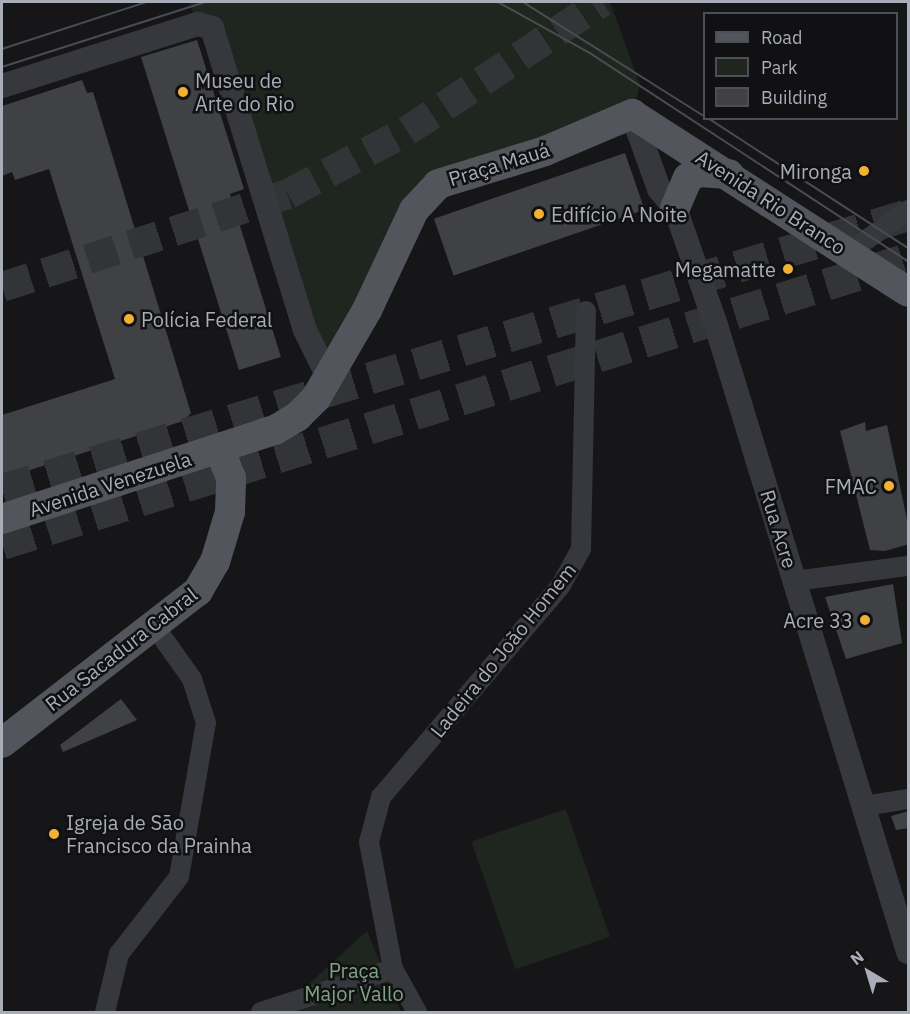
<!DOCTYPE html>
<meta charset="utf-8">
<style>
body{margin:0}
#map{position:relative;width:910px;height:1014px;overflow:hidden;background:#161618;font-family:"IBM Plex Sans",sans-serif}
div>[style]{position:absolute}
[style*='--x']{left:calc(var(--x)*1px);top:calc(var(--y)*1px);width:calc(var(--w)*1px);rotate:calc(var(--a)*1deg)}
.green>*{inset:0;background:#1e261f;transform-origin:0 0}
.building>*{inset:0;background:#404145;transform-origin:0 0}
.primary-tunnel>*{height:30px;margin-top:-15px;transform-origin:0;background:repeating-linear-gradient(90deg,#333438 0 30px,transparent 0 45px)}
.trunk-tunnel>*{height:32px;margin-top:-16px;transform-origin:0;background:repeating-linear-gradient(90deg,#333438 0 32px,transparent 0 48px)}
.minor>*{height:20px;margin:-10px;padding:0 10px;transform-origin:10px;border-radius:10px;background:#37383d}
.tertiary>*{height:24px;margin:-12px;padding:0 12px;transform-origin:12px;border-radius:12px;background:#37383d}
.primary>*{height:30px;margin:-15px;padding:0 15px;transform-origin:15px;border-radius:15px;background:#53555c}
.tram>*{height:1.5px;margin:-0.75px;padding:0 0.75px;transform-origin:0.75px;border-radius:0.75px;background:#4a4c52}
.dots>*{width:16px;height:16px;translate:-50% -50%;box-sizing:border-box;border:3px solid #111113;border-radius:50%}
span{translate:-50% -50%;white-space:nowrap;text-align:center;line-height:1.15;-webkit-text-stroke:5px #111113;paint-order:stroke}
.poi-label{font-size:20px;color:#a8adb8}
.left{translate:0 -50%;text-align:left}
.right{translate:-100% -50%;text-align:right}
.street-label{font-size:20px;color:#a8adb8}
.park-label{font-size:20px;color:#7fa381}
.frame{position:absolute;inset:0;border:3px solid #a8adb8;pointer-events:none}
.legend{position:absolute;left:703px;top:12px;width:195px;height:108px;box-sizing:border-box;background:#111113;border:2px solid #4d4f55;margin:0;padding:8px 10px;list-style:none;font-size:18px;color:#a8adb8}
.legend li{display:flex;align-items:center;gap:12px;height:30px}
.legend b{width:30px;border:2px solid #4d4f55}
.north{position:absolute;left:838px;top:942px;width:60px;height:60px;-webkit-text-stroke:4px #111113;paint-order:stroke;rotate:322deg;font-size:16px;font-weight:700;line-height:24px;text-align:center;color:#a8adb8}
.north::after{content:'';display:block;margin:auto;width:21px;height:27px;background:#a8adb8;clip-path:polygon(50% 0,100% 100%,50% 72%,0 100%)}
</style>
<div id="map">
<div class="green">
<div style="clip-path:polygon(189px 2px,610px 2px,640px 85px,632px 114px,451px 174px,327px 372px)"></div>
<div style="left:566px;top:809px;width:135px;height:100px;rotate:71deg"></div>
<div style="clip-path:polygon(367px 931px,401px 1012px,280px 1010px)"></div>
</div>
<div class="building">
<div style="clip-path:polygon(197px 40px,244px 189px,230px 194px,281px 357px,239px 370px,141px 57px)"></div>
<div style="clip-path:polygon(82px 80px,87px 93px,93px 92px,191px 413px,183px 421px,2px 479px,2px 415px,115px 379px,49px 169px,15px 180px,12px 172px,2px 176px,2px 106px)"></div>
<div style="left:625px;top:153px;width:60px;height:202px;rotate:71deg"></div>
<div style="clip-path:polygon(865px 422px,866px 431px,887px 425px,909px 529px,909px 544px,885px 551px,870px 550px,840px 431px)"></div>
<div style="clip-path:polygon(893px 584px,902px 643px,846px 659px,825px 597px)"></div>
<div style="clip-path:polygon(121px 699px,137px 720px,63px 752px,60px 745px)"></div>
<div style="clip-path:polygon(909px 811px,909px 828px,896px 830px,891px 816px)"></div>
</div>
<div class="primary-tunnel">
<div style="--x:2;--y:287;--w:301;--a:-18"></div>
<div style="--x:288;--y:194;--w:135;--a:-27.9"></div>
<div style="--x:407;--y:131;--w:234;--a:-33.5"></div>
</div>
<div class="trunk-tunnel">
<div style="--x:2;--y:490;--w:947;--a:-16.88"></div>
<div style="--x:2;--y:544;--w:950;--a:-17.46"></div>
</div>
<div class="minor">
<div style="--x:848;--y:253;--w:74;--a:-35.6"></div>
<div style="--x:795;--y:581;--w:114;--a:-7.6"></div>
<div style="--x:864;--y:806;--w:45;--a:-9"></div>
<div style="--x:393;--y:969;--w:129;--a:-100.7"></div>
<div style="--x:369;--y:842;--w:47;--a:-75.1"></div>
<div style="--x:381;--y:797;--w:276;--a:-49.6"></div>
<div style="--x:560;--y:587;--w:43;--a:-61.1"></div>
<div style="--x:581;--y:549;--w:238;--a:-88.8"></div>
<div style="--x:105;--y:1012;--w:60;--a:-76.4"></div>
<div style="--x:119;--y:954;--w:98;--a:-52.1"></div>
<div style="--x:179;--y:877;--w:156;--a:-80.1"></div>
<div style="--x:206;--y:723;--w:46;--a:-107.7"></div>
<div style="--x:192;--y:679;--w:64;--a:-125.4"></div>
<div style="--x:261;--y:1012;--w:139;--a:-18"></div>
<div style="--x:393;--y:969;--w:49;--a:60.8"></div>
</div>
<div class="tertiary">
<div style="--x:2;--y:86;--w:206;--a:-17.6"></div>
<div style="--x:198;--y:24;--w:15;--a:16"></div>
<div style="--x:212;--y:28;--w:316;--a:72.9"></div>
<div style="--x:305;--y:330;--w:50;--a:63.9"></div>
<div style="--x:632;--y:114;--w:80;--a:70.2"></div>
<div style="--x:659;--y:189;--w:25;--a:50"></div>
<div style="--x:675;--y:208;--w:124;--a:70.7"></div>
<div style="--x:716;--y:325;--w:656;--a:72.97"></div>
</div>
<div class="primary">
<div style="--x:675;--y:208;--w:33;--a:-67"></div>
<div style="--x:688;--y:178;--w:13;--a:-29"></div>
<div style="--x:699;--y:172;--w:30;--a:4"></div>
<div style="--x:2;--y:519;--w:287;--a:-18.1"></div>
<div style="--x:275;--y:430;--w:26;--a:-31"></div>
<div style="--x:297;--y:417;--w:27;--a:-45"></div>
<div style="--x:316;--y:398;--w:102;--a:-59.9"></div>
<div style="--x:367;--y:310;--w:110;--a:-64.8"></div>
<div style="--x:414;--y:210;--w:35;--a:-47"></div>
<div style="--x:438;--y:184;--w:112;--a:-17.1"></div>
<div style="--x:545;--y:151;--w:95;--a:-23"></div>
<div style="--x:632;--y:114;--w:328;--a:32.8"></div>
<div style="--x:2;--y:743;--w:248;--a:-37.8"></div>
<div style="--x:198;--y:591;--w:34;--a:-60"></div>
<div style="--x:215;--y:562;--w:52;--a:-73.3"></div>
<div style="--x:230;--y:512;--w:34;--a:-88"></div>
<div style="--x:231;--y:478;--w:31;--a:-112"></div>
</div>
<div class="tram">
<div style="--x:498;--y:2;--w:105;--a:29"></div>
<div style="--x:590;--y:53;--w:380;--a:33.2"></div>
<div style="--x:523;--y:2;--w:214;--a:32.2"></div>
<div style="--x:2;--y:49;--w:152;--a:-18"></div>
<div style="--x:2;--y:67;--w:214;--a:-17.7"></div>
<div style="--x:708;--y:118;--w:239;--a:33"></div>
</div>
<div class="dots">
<div style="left:183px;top:92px;background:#f2b134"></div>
<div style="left:864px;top:171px;background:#f2b134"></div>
<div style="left:539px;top:214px;background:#f2b134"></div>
<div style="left:788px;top:269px;background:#f2b134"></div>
<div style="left:129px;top:319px;background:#f2b134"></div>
<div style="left:889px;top:486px;background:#f2b134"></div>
<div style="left:865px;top:620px;background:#f2b134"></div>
<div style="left:54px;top:834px;background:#f2b134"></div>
</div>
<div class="poi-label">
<span class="left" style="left:195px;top:92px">Museu de<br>Arte do Rio</span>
<span class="right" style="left:852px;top:171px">Mironga</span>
<span class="left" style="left:551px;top:214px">Edifício A Noite</span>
<span class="right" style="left:776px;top:269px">Megamatte</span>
<span class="left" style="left:141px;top:319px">Polícia Federal</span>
<span class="right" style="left:877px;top:486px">FMAC</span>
<span class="right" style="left:853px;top:620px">Acre 33</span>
<span class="left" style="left:66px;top:834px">Igreja de São<br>Francisco da Prainha</span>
</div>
<div class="street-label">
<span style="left:499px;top:164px;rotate:-17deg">Praça Mauá</span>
<span style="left:771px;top:202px;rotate:33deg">Avenida Rio Branco</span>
<span style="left:110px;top:484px;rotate:-18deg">Avenida Venezuela</span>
<span style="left:779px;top:529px;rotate:73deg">Rua Acre</span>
<span style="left:121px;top:649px;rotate:-38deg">Rua Sacadura Cabral</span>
<span style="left:503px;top:650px;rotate:-51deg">Ladeira do João Homem</span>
</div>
<div class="park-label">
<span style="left:354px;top:982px">Praça<br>Major Vallo</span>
</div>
<div class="frame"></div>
<ul class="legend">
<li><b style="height:8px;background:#53555c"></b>Road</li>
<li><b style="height:16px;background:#1e261f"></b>Park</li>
<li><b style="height:16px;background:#404145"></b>Building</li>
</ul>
<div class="north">N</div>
</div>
